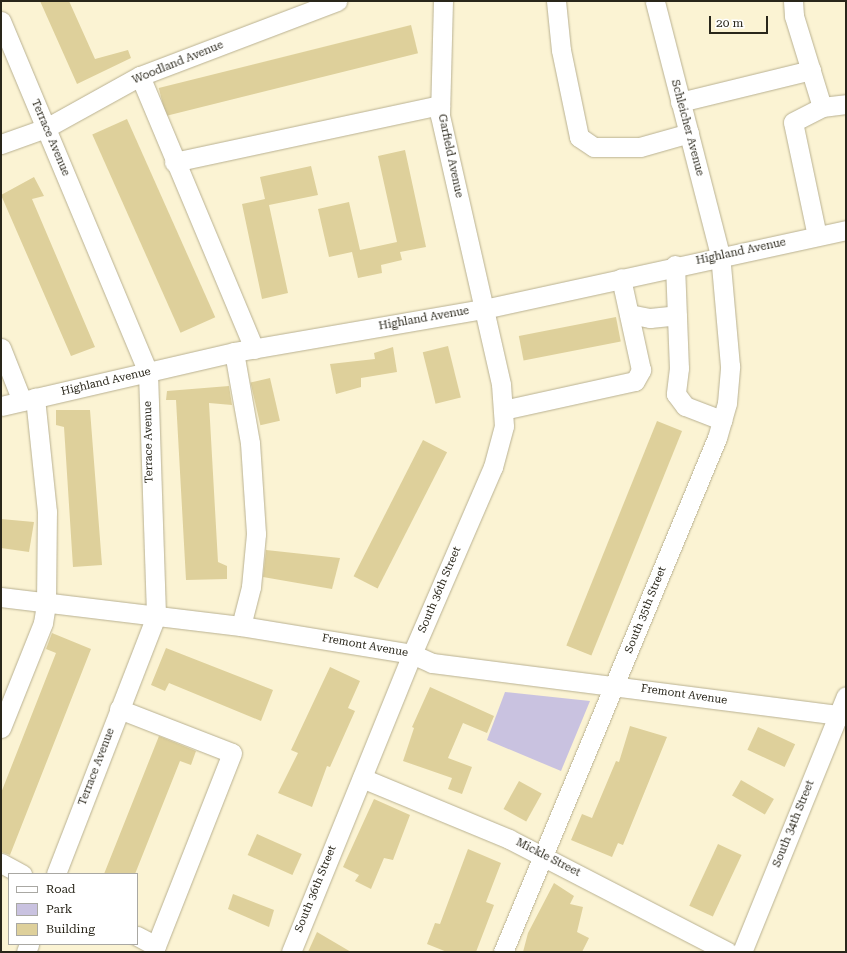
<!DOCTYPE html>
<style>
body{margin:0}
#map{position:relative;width:847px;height:953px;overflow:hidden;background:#fbf3d3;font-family:"Roboto Serif",serif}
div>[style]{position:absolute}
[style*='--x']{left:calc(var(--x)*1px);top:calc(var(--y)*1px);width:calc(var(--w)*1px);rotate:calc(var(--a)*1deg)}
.green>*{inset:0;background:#c9c2e0}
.building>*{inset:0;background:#ded09b;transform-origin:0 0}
.roads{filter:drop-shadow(0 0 1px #b9b192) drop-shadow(0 0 1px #b9b192)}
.minor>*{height:19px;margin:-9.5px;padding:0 9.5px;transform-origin:9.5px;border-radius:9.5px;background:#fff}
span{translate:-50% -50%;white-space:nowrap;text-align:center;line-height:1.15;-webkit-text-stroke:3px #fff;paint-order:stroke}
.street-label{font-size:11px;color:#29261a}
.frame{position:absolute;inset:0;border:2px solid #29261a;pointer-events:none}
.legend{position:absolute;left:8px;top:873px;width:130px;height:72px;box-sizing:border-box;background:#fff;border:1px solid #a9a8a3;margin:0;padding:5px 7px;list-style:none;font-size:12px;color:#29261a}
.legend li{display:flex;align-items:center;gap:8px;height:20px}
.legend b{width:20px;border:1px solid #a9a8a3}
.scale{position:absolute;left:709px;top:16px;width:59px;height:18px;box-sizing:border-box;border:2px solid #29261a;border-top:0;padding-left:5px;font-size:12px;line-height:14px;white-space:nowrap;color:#29261a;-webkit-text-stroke:3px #fff;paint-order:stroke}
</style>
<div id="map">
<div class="green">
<div style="clip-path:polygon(505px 692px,590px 701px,561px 771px,487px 740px)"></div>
</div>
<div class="building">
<div style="clip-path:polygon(40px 1px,69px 1px,95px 59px,128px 50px,131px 58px,77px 84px)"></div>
<div style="left:411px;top:25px;width:29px;height:260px;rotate:76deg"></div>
<div style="left:127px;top:119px;width:217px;height:38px;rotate:66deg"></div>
<div style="clip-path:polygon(405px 150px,426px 247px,400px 252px,402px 260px,381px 265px,382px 273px,358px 278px,352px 252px,329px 257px,318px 209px,349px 202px,360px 250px,397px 242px,378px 156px)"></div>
<div style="clip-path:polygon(311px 166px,318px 195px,269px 205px,288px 293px,262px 299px,242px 204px,265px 199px,260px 177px)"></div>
<div style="clip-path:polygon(34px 177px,44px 196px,32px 199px,95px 347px,71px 356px,1px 195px)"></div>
<div style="left:616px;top:317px;width:25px;height:99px;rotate:79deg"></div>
<div style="left:448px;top:346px;width:53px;height:26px;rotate:76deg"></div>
<div style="clip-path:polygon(393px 347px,397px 372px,361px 378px,361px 387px,336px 394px,330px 364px,375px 359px,374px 353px)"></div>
<div style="left:270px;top:378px;width:44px;height:20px;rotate:77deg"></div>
<div style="clip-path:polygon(229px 386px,232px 405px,209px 403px,218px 562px,227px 566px,227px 579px,186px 580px,176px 400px,166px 400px,167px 391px)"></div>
<div style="clip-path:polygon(56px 410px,90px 410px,102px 565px,73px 567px,64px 427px,56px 425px)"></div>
<div style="left:657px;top:421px;width:27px;height:242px;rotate:22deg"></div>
<div style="left:423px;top:440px;width:27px;height:153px;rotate:27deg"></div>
<div style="clip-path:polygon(1px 519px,34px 522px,29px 552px,1px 548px)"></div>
<div style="clip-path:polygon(266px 550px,340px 558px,332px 589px,263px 577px)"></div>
<div style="clip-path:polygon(52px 633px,91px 649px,10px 855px,1px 852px,1px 793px,56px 653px,46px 649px)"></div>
<div style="clip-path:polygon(166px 648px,273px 690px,261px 721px,169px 683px,165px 691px,151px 685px)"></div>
<div style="clip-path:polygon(330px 667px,360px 681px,348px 708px,355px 711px,330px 767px,327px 766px,312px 807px,278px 793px,298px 753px,291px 750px)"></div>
<div style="clip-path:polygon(430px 687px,494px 716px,487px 733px,463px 723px,448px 758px,472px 767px,462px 794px,448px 789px,452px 778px,403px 761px,414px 728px,412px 727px)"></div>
<div style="clip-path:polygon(630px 726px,667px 737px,623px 845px,618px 843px,612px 857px,571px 840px,582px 814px,592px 818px,616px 761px,619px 762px)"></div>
<div style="left:758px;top:727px;width:41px;height:25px;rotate:25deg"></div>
<div style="clip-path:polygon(159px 736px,196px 751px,191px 765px,180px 761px,135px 874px,104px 874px)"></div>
<div style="left:741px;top:780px;width:38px;height:18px;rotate:30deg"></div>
<div style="left:519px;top:781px;width:26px;height:32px;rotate:29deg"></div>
<div style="clip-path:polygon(374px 799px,410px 815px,393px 860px,384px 858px,371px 889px,355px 881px,359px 875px,343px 867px)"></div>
<div style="left:257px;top:834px;width:49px;height:23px;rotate:24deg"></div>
<div style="left:718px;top:844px;width:26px;height:68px;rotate:25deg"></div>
<div style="clip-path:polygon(468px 849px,501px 863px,486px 902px,494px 905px,476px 952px,447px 952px,427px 944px,435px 923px,440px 924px)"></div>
<div style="clip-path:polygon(554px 883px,574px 896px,570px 904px,583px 907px,577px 932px,589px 938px,582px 952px,523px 952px,528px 933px)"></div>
<div style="clip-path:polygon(233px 894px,274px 910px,269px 927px,228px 909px)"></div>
<div style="clip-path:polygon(317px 932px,351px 952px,308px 952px)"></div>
</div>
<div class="roads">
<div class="minor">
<div style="--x:556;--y:1;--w:49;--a:84.2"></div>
<div style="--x:561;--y:50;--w:89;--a:78.3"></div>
<div style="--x:579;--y:137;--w:18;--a:34"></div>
<div style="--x:594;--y:147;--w:46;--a:0"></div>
<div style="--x:640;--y:147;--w:51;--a:-15.9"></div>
<div style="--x:793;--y:1;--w:15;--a:86"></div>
<div style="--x:794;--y:16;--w:95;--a:72.9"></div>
<div style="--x:822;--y:107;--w:24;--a:-7"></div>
<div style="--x:1;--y:21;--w:381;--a:67.3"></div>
<div style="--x:148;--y:373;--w:243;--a:88.1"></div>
<div style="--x:156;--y:616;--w:277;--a:111.2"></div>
<div style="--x:140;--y:76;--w:296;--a:67.3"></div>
<div style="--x:680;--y:102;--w:135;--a:-13.7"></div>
<div style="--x:1;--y:144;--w:48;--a:-19.6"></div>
<div style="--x:46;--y:128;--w:107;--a:-29"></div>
<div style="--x:140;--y:76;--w:211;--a:-20.8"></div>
<div style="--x:174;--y:162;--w:272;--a:-12.1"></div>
<div style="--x:817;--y:236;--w:116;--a:-101.9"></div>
<div style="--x:793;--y:122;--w:33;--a:-27"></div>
<div style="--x:675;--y:265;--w:103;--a:87.8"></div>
<div style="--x:679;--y:368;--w:26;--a:97"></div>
<div style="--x:676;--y:394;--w:15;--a:53"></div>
<div style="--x:685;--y:406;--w:40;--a:21"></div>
<div style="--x:629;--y:314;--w:21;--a:11"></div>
<div style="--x:650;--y:318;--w:27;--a:-6"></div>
<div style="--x:1;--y:348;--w:57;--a:68.4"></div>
<div style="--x:234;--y:352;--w:92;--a:80"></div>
<div style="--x:250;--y:443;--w:91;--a:86.2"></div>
<div style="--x:256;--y:534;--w:53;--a:95.4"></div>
<div style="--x:251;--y:587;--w:40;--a:104.4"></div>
<div style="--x:1;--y:406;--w:239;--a:-13"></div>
<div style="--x:234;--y:352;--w:254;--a:-9.8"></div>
<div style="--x:484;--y:309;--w:371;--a:-12.3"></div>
<div style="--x:503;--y:410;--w:135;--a:-12.4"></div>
<div style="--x:635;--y:381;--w:13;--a:-61"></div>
<div style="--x:641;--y:370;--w:94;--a:-102.3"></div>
<div style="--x:1;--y:597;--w:242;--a:6.9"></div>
<div style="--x:241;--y:626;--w:173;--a:9.3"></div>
<div style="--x:412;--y:654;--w:22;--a:24"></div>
<div style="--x:432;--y:663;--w:417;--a:7.3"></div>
<div style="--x:119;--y:709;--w:121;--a:21.3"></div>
<div style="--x:232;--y:753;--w:207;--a:111.5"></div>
<div style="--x:156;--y:946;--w:21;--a:-152"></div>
<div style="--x:1;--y:728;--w:113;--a:-68.2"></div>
<div style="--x:43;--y:623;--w:20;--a:-81"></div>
<div style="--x:46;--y:603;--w:91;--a:-89.4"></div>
<div style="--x:47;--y:512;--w:115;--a:-96"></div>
<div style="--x:362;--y:778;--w:159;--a:22.5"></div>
<div style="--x:509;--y:839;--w:246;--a:27.3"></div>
<div style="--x:1;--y:863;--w:24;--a:28"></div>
<div style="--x:26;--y:952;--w:9;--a:-69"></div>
<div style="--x:291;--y:952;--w:322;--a:-67.9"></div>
<div style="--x:412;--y:654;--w:204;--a:-66.6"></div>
<div style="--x:493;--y:467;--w:42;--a:-75"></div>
<div style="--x:504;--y:426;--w:42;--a:-94.1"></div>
<div style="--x:501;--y:384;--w:276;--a:-102.8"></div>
<div style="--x:440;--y:115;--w:114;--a:-88.5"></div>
<div style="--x:503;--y:952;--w:557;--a:-67.4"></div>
<div style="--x:717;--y:438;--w:36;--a:-74"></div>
<div style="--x:727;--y:403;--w:37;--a:-85"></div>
<div style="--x:730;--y:366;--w:111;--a:-95.1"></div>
<div style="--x:720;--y:255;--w:262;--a:-104.4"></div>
<div style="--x:742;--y:952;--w:276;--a:-67.9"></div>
</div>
</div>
<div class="street-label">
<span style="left:178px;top:63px;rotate:-22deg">Woodland Avenue</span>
<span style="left:687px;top:128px;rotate:75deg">Schleicher Avenue</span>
<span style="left:50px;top:138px;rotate:67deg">Terrace Avenue</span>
<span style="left:450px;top:156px;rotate:78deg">Garfield Avenue</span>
<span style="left:741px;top:252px;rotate:-12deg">Highland Avenue</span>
<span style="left:424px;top:319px;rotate:-10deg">Highland Avenue</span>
<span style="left:106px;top:382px;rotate:-13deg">Highland Avenue</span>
<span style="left:149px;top:442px;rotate:-91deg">Terrace Avenue</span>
<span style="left:440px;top:590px;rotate:-67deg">South 36th Street</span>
<span style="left:646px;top:610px;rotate:-68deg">South 35th Street</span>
<span style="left:365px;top:646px;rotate:10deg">Fremont Avenue</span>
<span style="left:684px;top:695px;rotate:8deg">Fremont Avenue</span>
<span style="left:97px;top:767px;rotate:-69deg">Terrace Avenue</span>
<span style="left:794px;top:824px;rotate:-68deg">South 34th Street</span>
<span style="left:548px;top:858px;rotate:27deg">Mickle Street</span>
<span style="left:316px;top:889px;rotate:-68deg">South 36th Street</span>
</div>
<div class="frame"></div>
<ul class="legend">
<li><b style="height:5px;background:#fff"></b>Road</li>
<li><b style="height:11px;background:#c9c2e0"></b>Park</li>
<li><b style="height:11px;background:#ded09b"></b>Building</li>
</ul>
<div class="scale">20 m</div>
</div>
